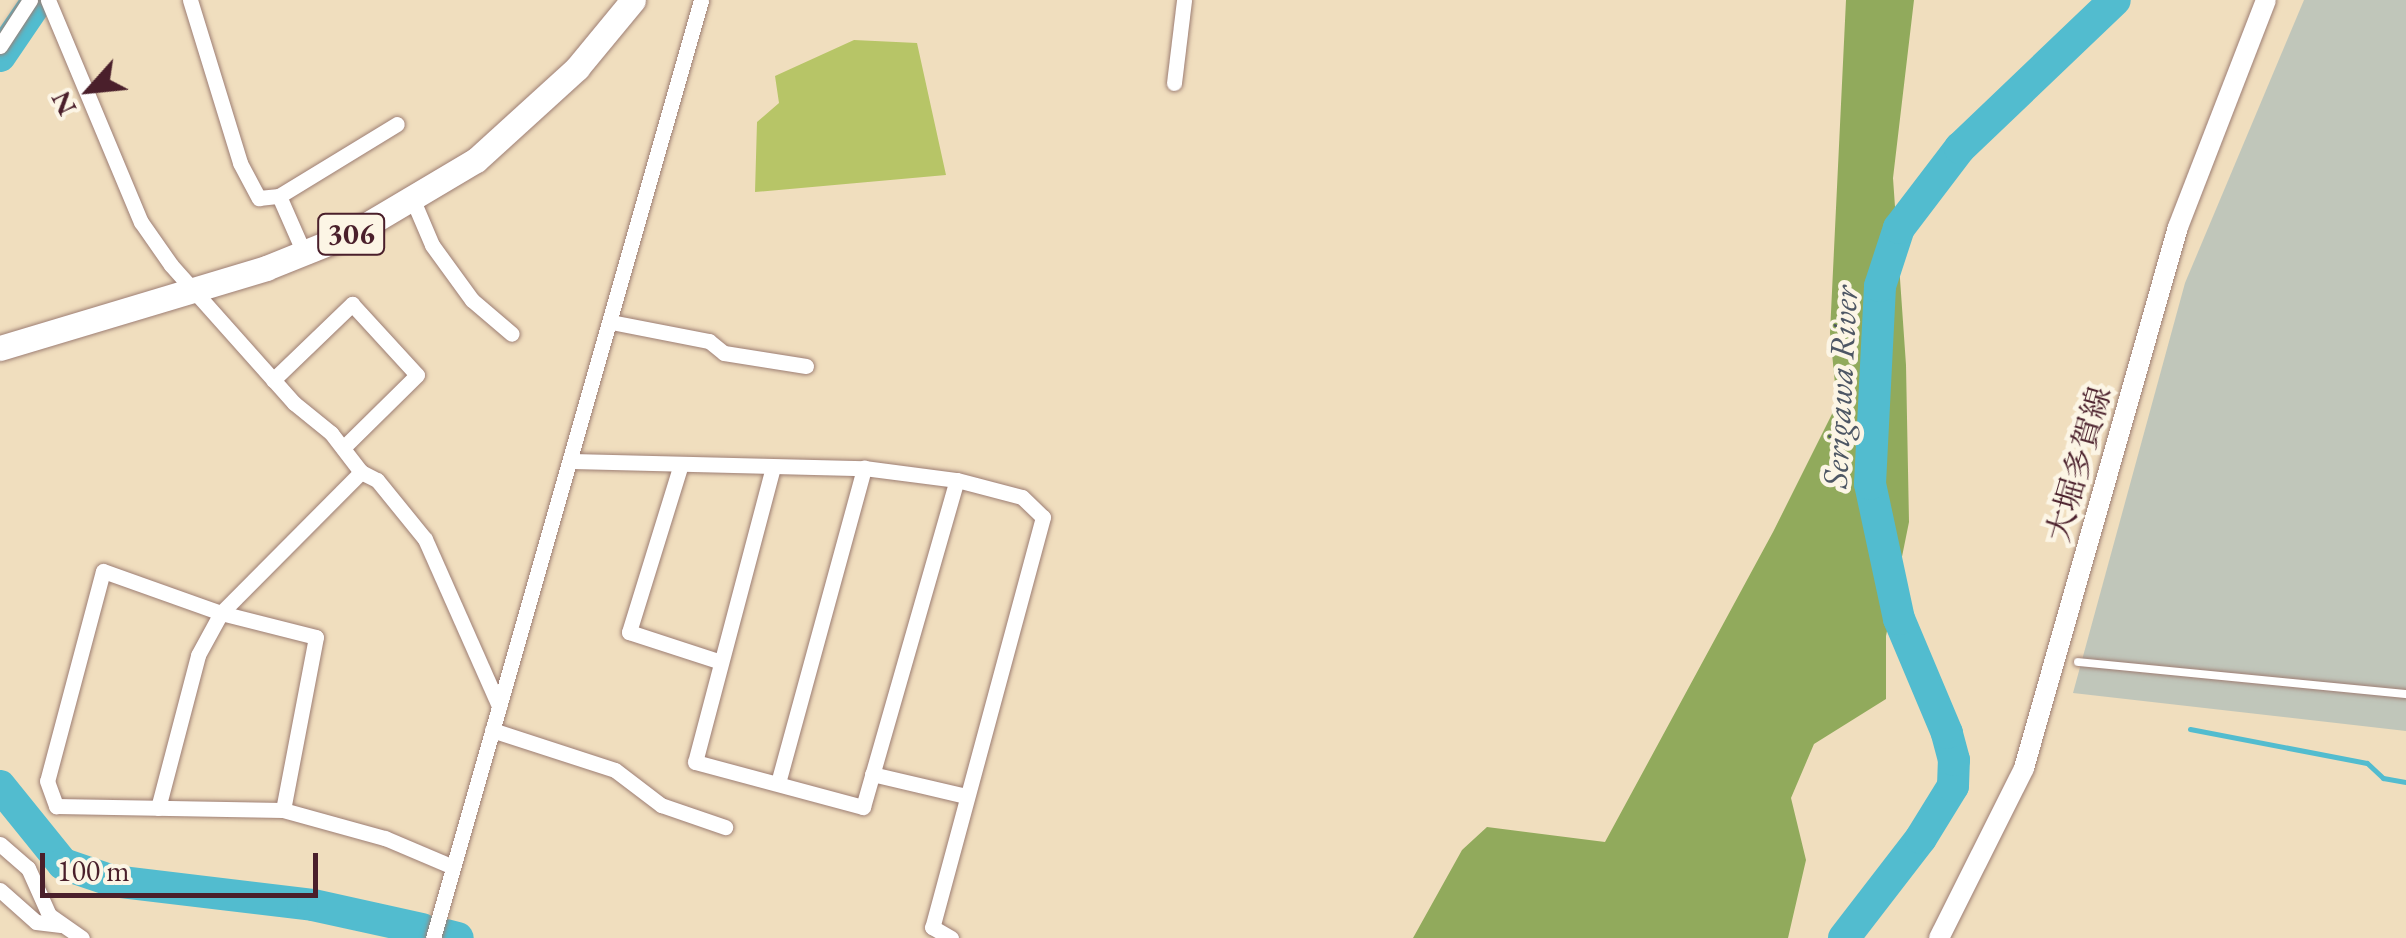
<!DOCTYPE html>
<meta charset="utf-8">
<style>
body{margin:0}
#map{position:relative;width:2406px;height:938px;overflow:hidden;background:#f0debe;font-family:"EB Garamond","Noto Serif JP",serif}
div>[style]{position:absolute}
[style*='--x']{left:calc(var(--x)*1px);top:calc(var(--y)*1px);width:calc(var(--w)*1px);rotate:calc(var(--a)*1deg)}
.industrial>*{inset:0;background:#c0c6ba}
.green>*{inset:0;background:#b7c567}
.forest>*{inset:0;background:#91aa5c}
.stream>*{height:5px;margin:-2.5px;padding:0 2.5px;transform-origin:2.5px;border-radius:2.5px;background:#52bccf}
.river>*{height:32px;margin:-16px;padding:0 16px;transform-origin:16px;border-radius:16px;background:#52bccf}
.roads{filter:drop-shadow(0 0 2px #9d7e74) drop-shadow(0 0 2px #9d7e74)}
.service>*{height:8px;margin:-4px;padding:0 4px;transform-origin:4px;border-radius:4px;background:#fff}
.minor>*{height:15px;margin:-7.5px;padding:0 7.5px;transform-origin:7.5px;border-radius:7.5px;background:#fff}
.secondary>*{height:20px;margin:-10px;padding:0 10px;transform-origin:10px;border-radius:10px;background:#fff}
.trunk>*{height:25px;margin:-12.5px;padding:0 12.5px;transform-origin:12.5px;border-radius:12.5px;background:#fff}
span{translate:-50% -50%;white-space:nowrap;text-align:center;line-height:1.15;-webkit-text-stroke:9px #fcf5e5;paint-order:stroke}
.shield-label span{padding:2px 8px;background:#fcf5e5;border:2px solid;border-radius:8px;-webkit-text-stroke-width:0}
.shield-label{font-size:30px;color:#4a1f2b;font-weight:700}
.street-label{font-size:32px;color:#4a1f2b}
.water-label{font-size:35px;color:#4d5664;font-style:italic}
.north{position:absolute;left:40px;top:40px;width:100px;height:100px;-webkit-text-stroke:8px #fcf5e5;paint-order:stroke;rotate:243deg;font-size:28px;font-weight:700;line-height:40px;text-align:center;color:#4a1f2b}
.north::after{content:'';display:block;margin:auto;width:35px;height:45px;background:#4a1f2b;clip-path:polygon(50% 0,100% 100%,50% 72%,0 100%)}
.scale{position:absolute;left:40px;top:853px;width:278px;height:45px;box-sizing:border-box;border:5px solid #4a1f2b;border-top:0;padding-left:12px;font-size:30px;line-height:35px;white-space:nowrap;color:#4a1f2b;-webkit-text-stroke:8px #fcf5e5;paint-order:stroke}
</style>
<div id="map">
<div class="industrial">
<div style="clip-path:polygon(2304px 0,2406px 0,2406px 731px,2073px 693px,2185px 283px)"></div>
</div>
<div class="green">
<div style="clip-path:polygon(854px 40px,917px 43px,946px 175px,755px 192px,757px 122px,779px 103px,775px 76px)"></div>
</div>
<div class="forest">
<div style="clip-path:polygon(1846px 0,1914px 0,1893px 178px,1906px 365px,1909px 522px,1886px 636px,1886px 699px,1814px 744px,1791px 798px,1806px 860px,1788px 938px,1413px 938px,1462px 850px,1487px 827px,1605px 842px,1773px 532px,1837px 404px,1830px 333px)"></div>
</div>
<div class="stream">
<div style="--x:2190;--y:729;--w:180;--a:10.9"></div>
<div style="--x:2367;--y:763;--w:22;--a:43"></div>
<div style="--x:2383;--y:778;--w:23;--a:10"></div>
</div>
<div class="river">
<div style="--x:0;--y:56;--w:68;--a:-55.8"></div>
<div style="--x:0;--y:786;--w:100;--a:51.1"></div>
<div style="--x:63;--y:864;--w:53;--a:18.8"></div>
<div style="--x:113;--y:881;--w:201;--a:6.8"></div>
<div style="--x:313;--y:905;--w:112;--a:12.4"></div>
<div style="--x:446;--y:935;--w:12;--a:14"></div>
<div style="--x:1844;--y:938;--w:126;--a:-52.4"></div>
<div style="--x:1921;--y:838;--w:61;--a:-58.4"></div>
<div style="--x:1953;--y:786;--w:26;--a:-88"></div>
<div style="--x:1954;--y:760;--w:28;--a:-105"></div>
<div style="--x:1947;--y:733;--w:124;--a:-112.8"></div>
<div style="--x:1899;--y:619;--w:138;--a:-102.1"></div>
<div style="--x:1870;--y:484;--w:198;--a:-87.1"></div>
<div style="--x:1880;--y:286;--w:61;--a:-71.9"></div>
<div style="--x:1899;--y:228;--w:101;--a:-52.7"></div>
<div style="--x:1960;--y:148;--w:214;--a:-43.7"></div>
</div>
<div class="roads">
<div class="service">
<div style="--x:2078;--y:662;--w:330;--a:5.6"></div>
</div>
<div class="minor">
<div style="--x:48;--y:0;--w:241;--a:67.3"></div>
<div style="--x:141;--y:222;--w:52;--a:55.1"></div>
<div style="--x:171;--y:265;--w:185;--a:48.3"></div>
<div style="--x:294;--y:403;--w:48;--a:39"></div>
<div style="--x:331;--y:433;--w:49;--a:52.4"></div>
<div style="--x:361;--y:472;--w:18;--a:27"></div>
<div style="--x:377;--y:480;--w:76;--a:50.9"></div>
<div style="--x:425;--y:539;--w:183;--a:66.1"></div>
<div style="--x:190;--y:0;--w:170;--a:72.9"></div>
<div style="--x:240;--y:163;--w:40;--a:62"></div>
<div style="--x:259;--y:198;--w:20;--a:-6"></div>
<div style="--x:279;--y:196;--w:62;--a:66.3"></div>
<div style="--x:0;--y:46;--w:55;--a:-56.9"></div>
<div style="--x:1174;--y:83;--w:84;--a:-83.1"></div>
<div style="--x:279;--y:196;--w:138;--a:-31.4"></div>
<div style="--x:412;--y:198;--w:51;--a:66.9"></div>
<div style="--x:432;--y:245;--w:68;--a:54"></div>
<div style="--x:472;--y:300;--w:52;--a:40.4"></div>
<div style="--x:611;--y:322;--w:100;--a:11"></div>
<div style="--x:709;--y:341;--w:19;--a:39"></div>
<div style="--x:724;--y:353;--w:83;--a:9"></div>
<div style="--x:273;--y:380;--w:110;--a:-43.9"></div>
<div style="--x:352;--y:304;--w:96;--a:47.5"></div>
<div style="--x:417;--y:375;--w:104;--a:135.4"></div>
<div style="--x:572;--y:461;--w:292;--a:1.4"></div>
<div style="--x:864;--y:468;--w:94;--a:7.4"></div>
<div style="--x:957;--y:480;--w:67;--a:14.7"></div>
<div style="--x:1022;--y:497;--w:29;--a:44"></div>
<div style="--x:1043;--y:517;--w:425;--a:105.1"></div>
<div style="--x:932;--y:927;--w:22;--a:30"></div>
<div style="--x:681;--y:464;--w:176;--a:107.2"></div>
<div style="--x:629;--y:632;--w:94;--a:18"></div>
<div style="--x:773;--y:467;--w:305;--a:104.8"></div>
<div style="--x:695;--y:762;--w:174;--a:15"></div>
<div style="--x:863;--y:807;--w:340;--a:-74"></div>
<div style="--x:492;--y:730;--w:129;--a:18"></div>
<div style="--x:615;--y:770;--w:58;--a:37.3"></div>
<div style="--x:661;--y:805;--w:68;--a:19"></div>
<div style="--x:872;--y:774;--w:97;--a:13.2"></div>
<div style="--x:778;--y:783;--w:327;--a:-74.7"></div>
<div style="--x:158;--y:808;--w:158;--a:-75.3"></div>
<div style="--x:198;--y:655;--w:48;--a:-61.3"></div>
<div style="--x:221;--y:613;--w:199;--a:-45.2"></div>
<div style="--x:283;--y:810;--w:176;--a:-79.2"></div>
<div style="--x:316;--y:637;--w:98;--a:-165.8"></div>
<div style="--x:221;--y:613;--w:125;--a:-160.4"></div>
<div style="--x:103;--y:571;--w:217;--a:104.9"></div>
<div style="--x:47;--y:781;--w:27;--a:70"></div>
<div style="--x:56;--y:806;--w:227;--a:1"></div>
<div style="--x:283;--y:810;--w:106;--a:15.4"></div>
<div style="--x:385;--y:838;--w:72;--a:23"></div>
<div style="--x:0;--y:844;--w:37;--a:41"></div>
<div style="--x:28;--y:868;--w:51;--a:65.9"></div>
<div style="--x:49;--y:915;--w:40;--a:34.9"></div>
<div style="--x:0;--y:890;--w:48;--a:41.6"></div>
<div style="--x:36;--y:922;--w:25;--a:7"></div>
<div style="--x:433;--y:938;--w:976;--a:-74.05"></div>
</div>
<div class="secondary">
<div style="--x:1939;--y:938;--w:190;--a:-63.4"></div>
<div style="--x:2024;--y:768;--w:562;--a:-74.11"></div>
<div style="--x:2178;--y:227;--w:243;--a:-68.8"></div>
</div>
<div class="trunk">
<div style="--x:0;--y:348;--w:278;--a:-16.7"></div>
<div style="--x:266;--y:268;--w:94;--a:-21.9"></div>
<div style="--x:353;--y:233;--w:143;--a:-30.7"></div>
<div style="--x:476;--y:160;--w:137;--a:-42.3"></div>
<div style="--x:577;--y:68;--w:88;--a:-50.5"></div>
</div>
</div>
<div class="shield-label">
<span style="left:351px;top:234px">306</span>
</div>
<div class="street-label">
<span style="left:2079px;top:464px;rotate:-74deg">大堀多賀線</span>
</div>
<div class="water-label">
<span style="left:1840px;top:387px;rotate:-87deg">Serigawa River</span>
</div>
<div class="north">N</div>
<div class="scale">100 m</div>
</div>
